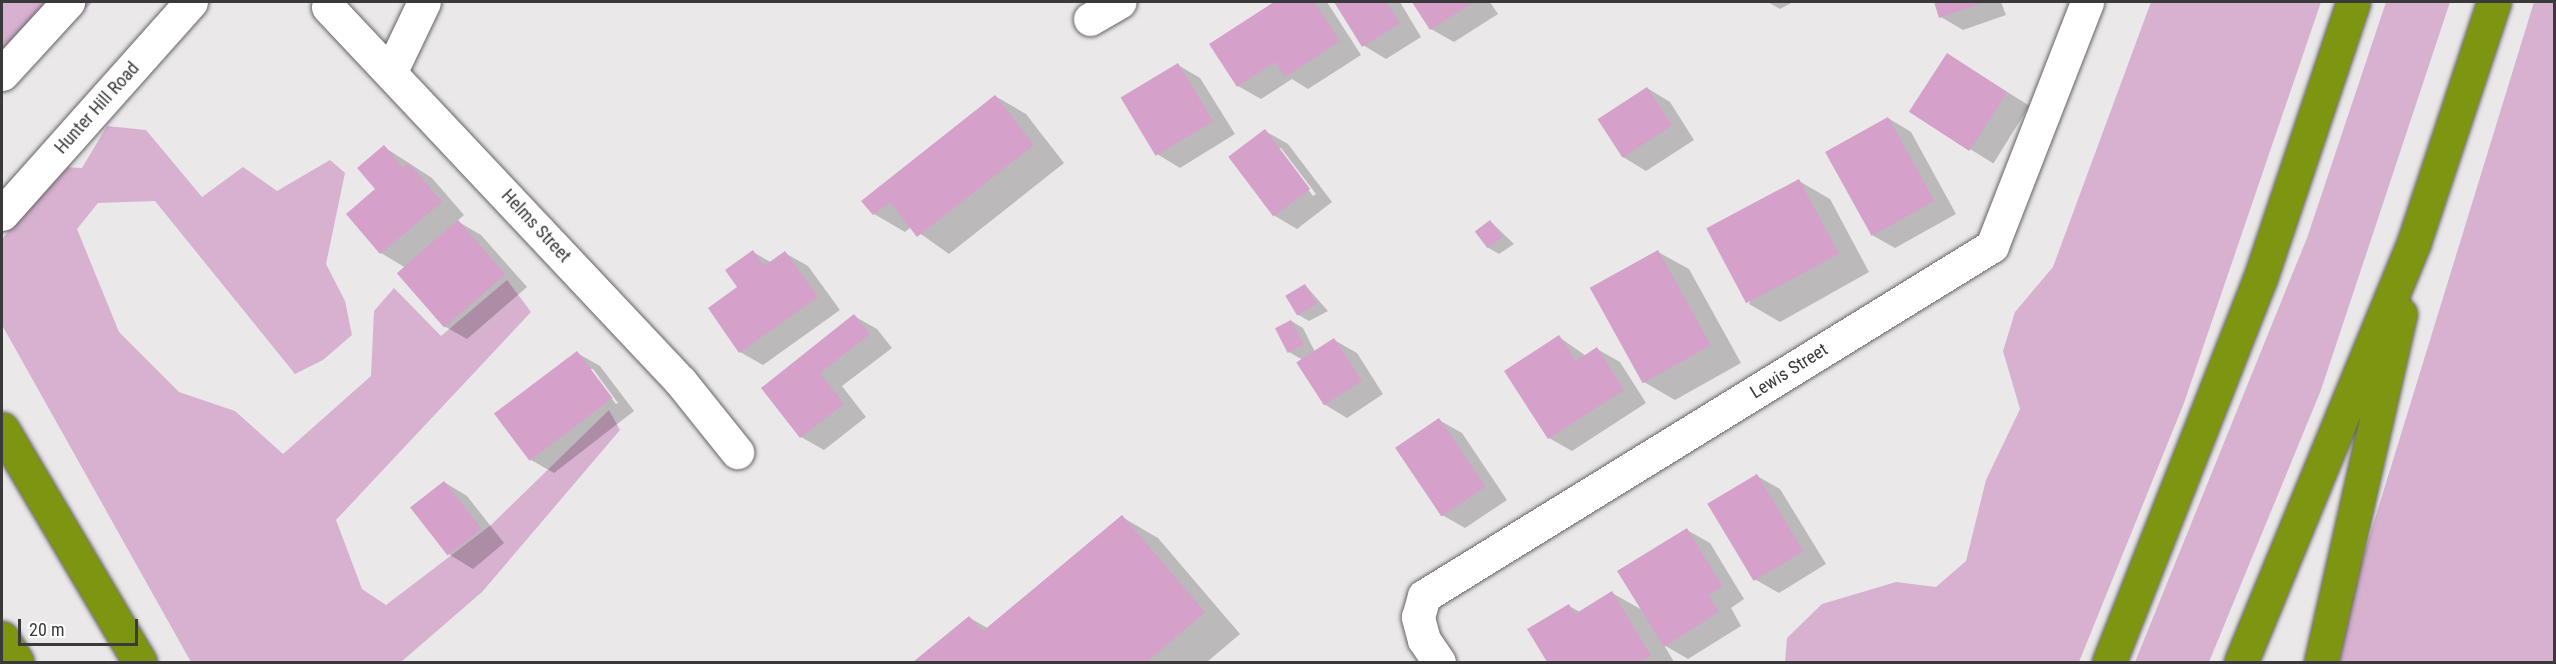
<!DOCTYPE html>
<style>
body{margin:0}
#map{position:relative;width:2556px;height:664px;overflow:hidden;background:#ebe8ea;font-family:"Roboto Condensed",sans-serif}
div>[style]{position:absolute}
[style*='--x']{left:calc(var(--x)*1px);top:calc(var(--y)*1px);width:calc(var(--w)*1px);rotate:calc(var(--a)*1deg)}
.green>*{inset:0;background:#d7b1cf}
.shadow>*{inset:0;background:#0003;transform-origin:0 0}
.building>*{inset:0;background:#d5a0ca;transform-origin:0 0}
.roads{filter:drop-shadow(0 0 2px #666365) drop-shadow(0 0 2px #666365)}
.street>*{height:33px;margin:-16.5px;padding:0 16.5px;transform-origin:16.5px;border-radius:16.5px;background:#fff}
.secondary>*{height:33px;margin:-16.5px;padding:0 16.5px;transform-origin:16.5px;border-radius:16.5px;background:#fff}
.highway>*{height:33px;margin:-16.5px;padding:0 16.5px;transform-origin:16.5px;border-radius:16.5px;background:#7e9511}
span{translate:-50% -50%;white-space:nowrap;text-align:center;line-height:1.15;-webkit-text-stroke:4.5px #fff;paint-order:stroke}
.street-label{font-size:18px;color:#3b3a3b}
.frame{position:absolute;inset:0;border:3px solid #3b3a3b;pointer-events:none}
.scale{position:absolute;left:18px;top:619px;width:120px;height:27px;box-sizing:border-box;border:3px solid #3b3a3b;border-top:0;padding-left:8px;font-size:18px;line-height:21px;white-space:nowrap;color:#3b3a3b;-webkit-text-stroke:4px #fff;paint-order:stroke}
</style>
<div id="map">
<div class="green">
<div style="clip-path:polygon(2px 2px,93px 2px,2px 80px)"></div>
<div style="clip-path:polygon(2151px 2px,2321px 2px,2184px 403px,2079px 662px,1785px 662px,1787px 638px,1822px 604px,1896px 582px,1936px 587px,1966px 561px,1986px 480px,2020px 409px,2003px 351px,2015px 312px,2053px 267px)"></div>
<div style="clip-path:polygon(2386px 2px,2450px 2px,2321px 390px,2209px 662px,2135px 662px,2307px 238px)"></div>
<div style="clip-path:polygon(2534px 2px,2554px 2px,2554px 662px,2339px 662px,2358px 574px)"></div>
<div style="clip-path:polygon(107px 126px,146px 130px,202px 197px,243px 167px,277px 191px,330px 160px,345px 173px,326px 264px,345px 301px,352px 335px,323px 360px,295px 374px,155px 201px,98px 203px,77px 229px,119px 332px,179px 392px,235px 411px,283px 454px,371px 376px,374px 311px,394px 288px,441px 336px,507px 280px,531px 312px,336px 520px,362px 589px,386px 605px,491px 525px,609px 410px,620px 430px,482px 592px,401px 662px,191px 662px,2px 325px,2px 239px,61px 167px,82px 168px)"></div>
</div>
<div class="shadow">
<div style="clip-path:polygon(1277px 2px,1327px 2px,1361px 55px,1308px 89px,1292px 79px,1261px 99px,1238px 86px,1211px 44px)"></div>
<div style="clip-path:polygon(1336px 2px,1400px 2px,1421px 37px,1386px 59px,1363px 45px)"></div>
<div style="clip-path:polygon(1414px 2px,1490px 2px,1498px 14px,1454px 42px,1431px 29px)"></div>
<div style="clip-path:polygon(1768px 2px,1793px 2px,1780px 9px)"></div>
<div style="clip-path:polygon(1936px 2px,2001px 2px,2006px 15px,1963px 30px,1941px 17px)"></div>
<div style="left:1948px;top:55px;width:96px;height:68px;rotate:32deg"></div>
<div style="clip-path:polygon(1178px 65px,1200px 78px,1235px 134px,1180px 168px,1157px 154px)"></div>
<div style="clip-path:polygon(1647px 88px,1670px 102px,1694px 140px,1646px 171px,1623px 157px,1599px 119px)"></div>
<div style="clip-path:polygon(995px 96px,1026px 114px,1064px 163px,949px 254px,911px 227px,905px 232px,874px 214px)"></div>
<div style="clip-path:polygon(1888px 118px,1911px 132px,1956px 214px,1895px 248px,1872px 235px)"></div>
<div style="clip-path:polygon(evenodd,1265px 131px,1288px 144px,1332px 202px,1297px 229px,1275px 216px,1265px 131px,1277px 148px,1281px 148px,1316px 194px,1313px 196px,1277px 148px)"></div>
<div style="clip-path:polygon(384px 147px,432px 178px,464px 215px,457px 221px,481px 235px,527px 287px,467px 339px,444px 326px,406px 268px,381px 253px,378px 189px)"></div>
<div style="clip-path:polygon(1799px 181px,1830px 199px,1869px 272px,1780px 322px,1749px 304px)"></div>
<div style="clip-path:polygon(1490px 221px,1514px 244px,1499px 254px,1487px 247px)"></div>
<div style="clip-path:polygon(753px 252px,772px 263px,785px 253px,808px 266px,840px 310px,763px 365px,740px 352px,739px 287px)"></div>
<div style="clip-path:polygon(1658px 252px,1689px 269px,1741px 363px,1675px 400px,1644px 382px,1592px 289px)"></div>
<div style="clip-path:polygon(1305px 285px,1328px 311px,1309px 321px,1297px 314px)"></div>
<div style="clip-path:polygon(854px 316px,877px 329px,892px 348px,842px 386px,866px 417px,824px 450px,801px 437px,763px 388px)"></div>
<div style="clip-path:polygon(1291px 321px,1303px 328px,1315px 352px,1334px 340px,1357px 353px,1383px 394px,1347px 418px,1324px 404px,1303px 360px,1289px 352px,1277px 329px)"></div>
<div style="clip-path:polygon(1559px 337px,1586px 356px,1597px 349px,1620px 362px,1646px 403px,1572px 451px,1549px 438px)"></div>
<div style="clip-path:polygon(evenodd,577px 353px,600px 366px,634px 411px,554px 473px,531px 460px,577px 353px,589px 369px,593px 369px,618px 403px,616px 404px,589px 369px)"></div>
<div style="clip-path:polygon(1439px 420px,1462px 433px,1507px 500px,1465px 528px,1442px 515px)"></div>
<div style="clip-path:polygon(1757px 476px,1780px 489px,1826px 564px,1779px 593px,1756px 580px)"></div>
<div style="clip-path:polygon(444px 482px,467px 496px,504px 543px,473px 569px,450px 555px)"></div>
<div style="clip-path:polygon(1122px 517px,1158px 538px,1240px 634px,1207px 662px,916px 662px,970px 618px,989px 629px)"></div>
<div style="clip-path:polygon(1687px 530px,1710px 543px,1744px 599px,1731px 608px,1741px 626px,1688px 659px,1664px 645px,1674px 662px,1548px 662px,1529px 630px,1569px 606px,1580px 612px,1612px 593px,1644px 611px)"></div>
</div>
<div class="building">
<div style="clip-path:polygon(1274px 2px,1314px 2px,1340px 41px,1285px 77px,1275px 62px,1237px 87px,1209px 44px)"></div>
<div style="clip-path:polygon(1334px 2px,1386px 2px,1400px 23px,1362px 47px)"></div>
<div style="clip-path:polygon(1412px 2px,1474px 2px,1430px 30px)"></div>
<div style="clip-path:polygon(1934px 2px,1985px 2px,1939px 18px)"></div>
<div style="left:1947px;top:53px;width:72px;height:70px;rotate:33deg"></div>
<div style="left:1178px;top:63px;width:68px;height:67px;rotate:59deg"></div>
<div style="left:1647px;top:87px;width:46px;height:59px;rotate:57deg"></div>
<div style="clip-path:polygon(995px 95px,1034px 145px,917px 237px,890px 202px,873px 215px,861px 201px)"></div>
<div style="left:1888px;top:117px;width:96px;height:72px;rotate:61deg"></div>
<div style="left:1265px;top:129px;width:75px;height:46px;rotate:53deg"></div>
<div style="clip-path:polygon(384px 145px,403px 168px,409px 163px,442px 202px,380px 254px,346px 214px,375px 189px,357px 168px)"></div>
<div style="left:1799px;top:179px;width:85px;height:105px;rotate:62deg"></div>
<div style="left:458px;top:220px;width:72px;height:81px;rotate:49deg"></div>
<div style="left:1490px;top:220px;width:21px;height:19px;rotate:53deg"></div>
<div style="clip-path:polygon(753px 250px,764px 266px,785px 251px,818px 297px,739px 353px,708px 308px,737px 287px,725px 270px)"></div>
<div style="left:1658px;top:250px;width:109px;height:78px;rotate:61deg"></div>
<div style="left:1305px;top:284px;width:23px;height:23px;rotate:59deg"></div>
<div style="clip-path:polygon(854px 314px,870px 334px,820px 373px,844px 404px,800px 438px,761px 388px)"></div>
<div style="left:1291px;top:320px;width:28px;height:18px;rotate:63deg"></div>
<div style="clip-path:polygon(1559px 335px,1576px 361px,1597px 347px,1624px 390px,1548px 439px,1504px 371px)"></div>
<div style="left:1334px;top:338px;width:51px;height:45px;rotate:57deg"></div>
<div style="left:577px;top:351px;width:59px;height:104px;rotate:53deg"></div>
<div style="left:1439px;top:418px;width:83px;height:53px;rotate:56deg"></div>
<div style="left:1757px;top:474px;width:90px;height:58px;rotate:59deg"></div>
<div style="left:444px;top:481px;width:61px;height:43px;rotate:52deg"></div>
<div style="clip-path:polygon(1122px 515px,1205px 612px,1147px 662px,913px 662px,969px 616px,983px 631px)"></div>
<div style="clip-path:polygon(1687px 528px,1722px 586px,1709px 595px,1719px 612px,1664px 647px,1617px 571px)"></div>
<div style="clip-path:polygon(1612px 591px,1651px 656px,1640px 662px,1547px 662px,1527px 629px,1569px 604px,1575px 614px)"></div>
</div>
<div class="roads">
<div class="street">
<div style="--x:328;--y:7;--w:515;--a:46.73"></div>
<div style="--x:681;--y:382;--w:90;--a:51.3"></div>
<div style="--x:1090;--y:19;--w:34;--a:-30"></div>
<div style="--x:391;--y:71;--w:76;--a:-64.4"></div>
<div style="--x:1439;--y:662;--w:27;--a:-124"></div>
<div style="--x:1424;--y:640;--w:24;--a:-105"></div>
<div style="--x:1418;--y:617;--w:22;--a:-74"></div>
<div style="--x:1424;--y:596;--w:667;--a:-31.64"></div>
<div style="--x:1992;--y:246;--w:262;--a:-68.7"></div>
</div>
<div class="secondary">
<div style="--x:2;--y:74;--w:98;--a:-47.5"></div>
<div style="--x:2;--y:214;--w:284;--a:-48.3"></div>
</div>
<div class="highway">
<div style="--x:2;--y:429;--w:271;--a:59.4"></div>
<div style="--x:2;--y:638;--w:28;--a:58"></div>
<div style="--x:2109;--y:662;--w:412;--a:-68.5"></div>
<div style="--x:2260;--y:279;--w:292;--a:-71.4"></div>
<div style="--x:2241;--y:662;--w:454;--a:-67.6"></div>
<div style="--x:2414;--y:242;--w:253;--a:-71.6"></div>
<div style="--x:2321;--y:662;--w:357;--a:-77.2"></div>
</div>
</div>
<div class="street-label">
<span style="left:97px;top:108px;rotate:-48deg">Hunter Hill Road</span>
<span style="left:536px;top:226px;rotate:47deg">Helms Street</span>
<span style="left:1789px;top:371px;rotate:-32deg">Lewis Street</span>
</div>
<div class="frame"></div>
<div class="scale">20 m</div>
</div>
